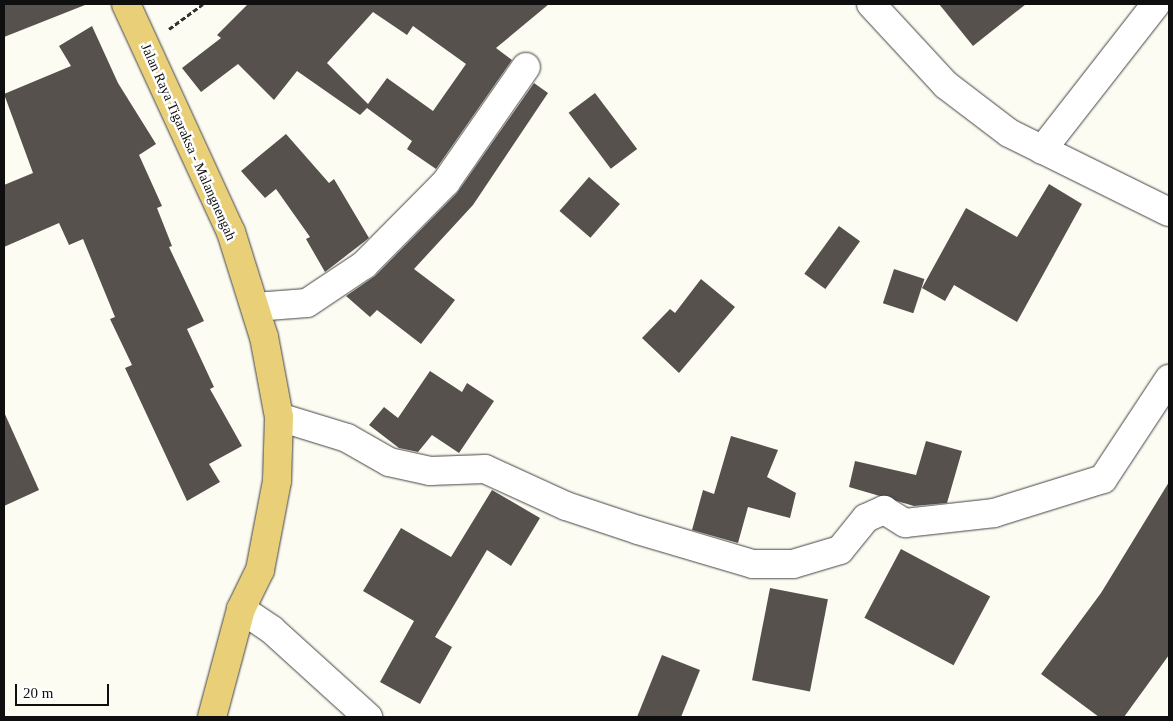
<!DOCTYPE html>
<style>
body{margin:0}
#map{position:relative;width:1173px;height:721px;overflow:hidden;background:#fdfcf3;font-family:"Times New Roman",serif}
div>[style]{position:absolute}
[style*='--x']{left:calc(var(--x)*1px);top:calc(var(--y)*1px);width:calc(var(--w)*1px);rotate:calc(var(--a)*1deg)}
.building>*{inset:0;background:#57514d;transform-origin:0 0}
.path>*{height:3px;margin-top:-1.5px;transform-origin:0;background:repeating-linear-gradient(90deg,#313131 0 5px,transparent 0 7.5px)}
.roads{filter:drop-shadow(0 0 1px #424242) drop-shadow(0 0 1px #424242)}
.minor>*{height:28px;margin:-14px;padding:0 14px;transform-origin:14px;border-radius:14px;background:#fff}
.major>*{height:28px;margin:-14px;padding:0 14px;transform-origin:14px;border-radius:14px;background:#e9d078}
span{translate:-50% -50%;white-space:nowrap;text-align:center;line-height:1.15;-webkit-text-stroke:5px #fff;paint-order:stroke}
.street-label{font-size:14px;color:#0f0f0f}
.frame{position:absolute;inset:0;border:5px solid #0f0f0f;pointer-events:none}
.scale{position:absolute;left:15px;top:684px;width:94px;height:22px;box-sizing:border-box;border:2px solid #0f0f0f;border-top:0;padding-left:6px;font-size:15px;line-height:18px;white-space:nowrap;color:#0f0f0f;-webkit-text-stroke:4px #fff;paint-order:stroke}
</style>
<div id="map">
<div class="building">
<div style="clip-path:polygon(4px 4px,85px 4px,85px 5px,4px 37px)"></div>
<div style="clip-path:polygon(evenodd,248px 4px,549px 4px,496px 48px,512px 60px,436px 169px,407px 149px,412px 141px,367px 108px,360px 115px,297px 71px,274px 100px,238px 64px,201px 92px,182px 68px,221px 38px,217px 35px,248px 4px,373px 12px,407px 35px,413px 26px,466px 64px,433px 111px,387px 78px,368px 104px,327px 63px,373px 12px)"></div>
<div style="clip-path:polygon(939px 4px,1026px 4px,973px 46px)"></div>
<div style="clip-path:polygon(92px 26px,118px 83px,156px 144px,139px 155px,162px 206px,157px 208px,172px 246px,169px 247px,204px 321px,187px 329px,214px 387px,210px 389px,242px 446px,209px 464px,220px 482px,187px 501px,125px 368px,132px 365px,110px 319px,115px 317px,83px 239px,69px 245px,59px 223px,4px 247px,4px 185px,33px 173px,4px 94px,71px 66px,59px 46px)"></div>
<div style="clip-path:polygon(534px 83px,548px 93px,473px 205px,414px 269px,455px 300px,421px 344px,377px 310px,370px 317px,346px 296px,375px 276px,457px 193px)"></div>
<div style="left:595px;top:93px;width:70px;height:33px;rotate:53deg"></div>
<div style="clip-path:polygon(286px 134px,329px 183px,334px 179px,369px 238px,325px 272px,306px 239px,310px 237px,276px 189px,265px 198px,241px 171px)"></div>
<div style="left:589px;top:177px;width:41px;height:45px;rotate:41deg"></div>
<div style="clip-path:polygon(1049px 184px,1082px 204px,1017px 322px,954px 285px,945px 301px,922px 288px,966px 208px,1017px 237px)"></div>
<div style="left:839px;top:226px;width:26px;height:59px;rotate:36deg"></div>
<div style="left:894px;top:269px;width:32px;height:36px;rotate:18deg"></div>
<div style="clip-path:polygon(701px 279px,735px 307px,679px 373px,642px 338px,670px 309px,675px 313px)"></div>
<div style="clip-path:polygon(430px 371px,462px 392px,467px 383px,494px 401px,459px 453px,432px 435px,418px 452px,399px 448px,369px 425px,384px 407px,398px 418px)"></div>
<div style="clip-path:polygon(4px 412px,39px 490px,4px 506px)"></div>
<div style="clip-path:polygon(731px 436px,778px 450px,767px 477px,796px 493px,790px 518px,748px 507px,738px 543px,692px 530px,703px 490px,714px 494px)"></div>
<div style="clip-path:polygon(926px 441px,962px 451px,947px 503px,914px 506px,849px 487px,855px 461px,916px 475px)"></div>
<div style="clip-path:polygon(1169px 482px,1169px 655px,1124px 717px,1099px 717px,1041px 674px,1101px 593px)"></div>
<div style="clip-path:polygon(492px 490px,540px 518px,511px 566px,487px 550px,435px 637px,452px 647px,420px 704px,380px 682px,414px 621px,363px 591px,401px 528px,451px 557px)"></div>
<div style="left:901px;top:549px;width:101px;height:78px;rotate:28deg"></div>
<div style="left:770px;top:588px;width:59px;height:94px;rotate:11deg"></div>
<div style="clip-path:polygon(662px 655px,700px 670px,681px 717px,637px 717px)"></div>
</div>
<div class="path">
<div style="--x:169;--y:29;--w:42;--a:-36.3"></div>
</div>
<div class="roads">
<div class="minor">
<div style="--x:871;--y:4;--w:110;--a:47.2"></div>
<div style="--x:946;--y:85;--w:79;--a:37.3"></div>
<div style="--x:1009;--y:133;--w:178;--a:26.3"></div>
<div style="--x:1042;--y:150;--w:185;--a:-52"></div>
<div style="--x:255;--y:307;--w:52;--a:-4.4"></div>
<div style="--x:307;--y:303;--w:69;--a:-33.7"></div>
<div style="--x:364;--y:265;--w:117;--a:-45.3"></div>
<div style="--x:446;--y:182;--w:140;--a:-55.2"></div>
<div style="--x:279;--y:417;--w:71;--a:17.2"></div>
<div style="--x:347;--y:438;--w:48;--a:29.7"></div>
<div style="--x:389;--y:462;--w:42;--a:12.4"></div>
<div style="--x:430;--y:471;--w:55;--a:-2.1"></div>
<div style="--x:485;--y:469;--w:89;--a:24.6"></div>
<div style="--x:566;--y:506;--w:76;--a:18.4"></div>
<div style="--x:638;--y:530;--w:120;--a:16.5"></div>
<div style="--x:753;--y:564;--w:40;--a:0"></div>
<div style="--x:793;--y:564;--w:49;--a:-16.6"></div>
<div style="--x:840;--y:550;--w:41;--a:-50.9"></div>
<div style="--x:866;--y:518;--w:20;--a:-24"></div>
<div style="--x:884;--y:510;--w:25;--a:32"></div>
<div style="--x:905;--y:523;--w:90;--a:-6.4"></div>
<div style="--x:994;--y:513;--w:114;--a:-17.3"></div>
<div style="--x:1103;--y:479;--w:120;--a:-56.6"></div>
<div style="--x:241;--y:609;--w:37;--a:34"></div>
<div style="--x:272;--y:630;--w:130;--a:42.2"></div>
</div>
<div class="major">
<div style="--x:126;--y:4;--w:251;--a:65.3"></div>
<div style="--x:231;--y:232;--w:110;--a:72.6"></div>
<div style="--x:264;--y:337;--w:81;--a:79.4"></div>
<div style="--x:279;--y:417;--w:64;--a:91.8"></div>
<div style="--x:277;--y:481;--w:91;--a:100.8"></div>
<div style="--x:260;--y:570;--w:43;--a:116"></div>
<div style="--x:241;--y:609;--w:112;--a:105"></div>
</div>
</div>
<div class="street-label">
<span style="left:188px;top:142px;rotate:66deg">Jalan Raya Tigaraksa - Malangnengah</span>
</div>
<div class="frame"></div>
<div class="scale">20 m</div>
</div>
